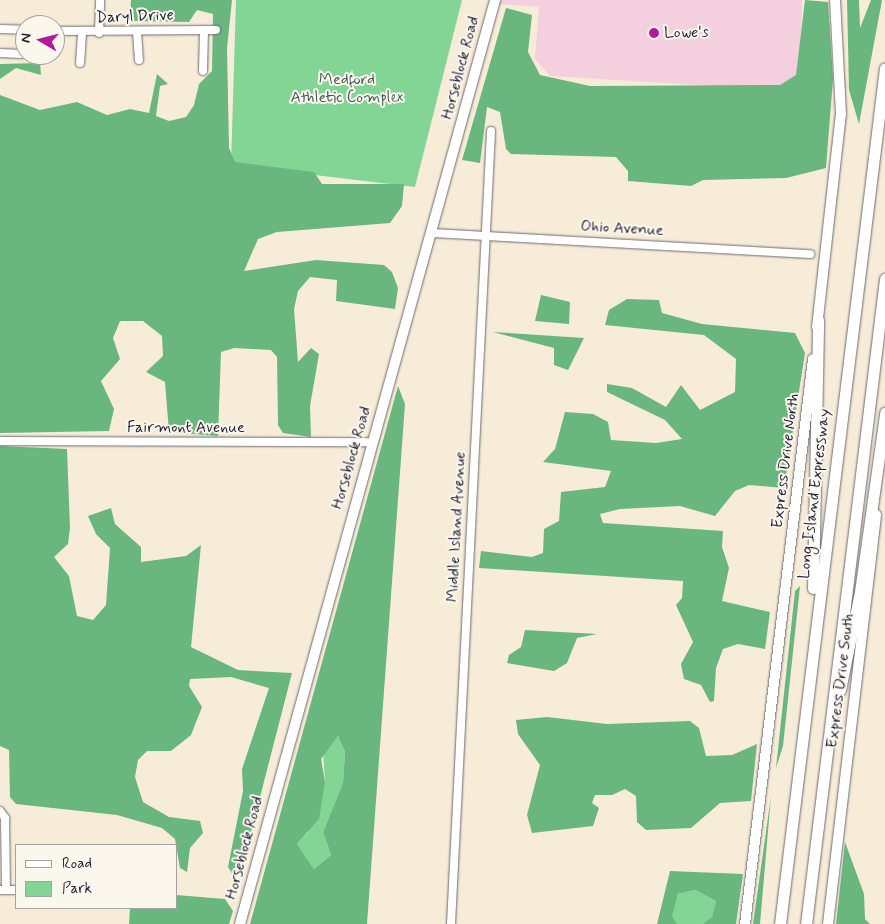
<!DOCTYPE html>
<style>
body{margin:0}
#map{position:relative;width:885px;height:924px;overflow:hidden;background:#f7ecd8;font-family:Mynerve,sans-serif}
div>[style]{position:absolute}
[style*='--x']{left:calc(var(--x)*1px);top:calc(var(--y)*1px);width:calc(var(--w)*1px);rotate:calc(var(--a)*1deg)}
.built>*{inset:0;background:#f4cfdd}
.green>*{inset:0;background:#83d596}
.forest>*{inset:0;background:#6ab67f}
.roads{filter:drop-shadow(0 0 1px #6d6972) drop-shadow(0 0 1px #6d6972)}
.minor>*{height:8px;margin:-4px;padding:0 4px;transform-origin:4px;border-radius:4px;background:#fff}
.major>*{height:10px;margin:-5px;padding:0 5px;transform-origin:5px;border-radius:5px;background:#fff}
.highway>*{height:11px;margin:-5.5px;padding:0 5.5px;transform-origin:5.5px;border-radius:5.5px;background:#fff}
.dots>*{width:14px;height:14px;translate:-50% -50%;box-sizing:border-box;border:2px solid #fbf7ec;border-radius:50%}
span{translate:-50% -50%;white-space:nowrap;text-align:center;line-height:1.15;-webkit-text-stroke:4px #fbf7ec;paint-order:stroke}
.street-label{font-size:16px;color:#22223b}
.poi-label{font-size:16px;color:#22223b}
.left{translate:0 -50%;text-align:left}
.park-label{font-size:16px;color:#3f5856}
.legend{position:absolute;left:15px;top:844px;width:162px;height:65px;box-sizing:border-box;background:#fbf7ec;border:1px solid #a4a2a5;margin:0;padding:6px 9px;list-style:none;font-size:15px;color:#22223b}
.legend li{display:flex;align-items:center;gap:10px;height:25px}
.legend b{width:25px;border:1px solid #a4a2a5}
.north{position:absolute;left:15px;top:15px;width:50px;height:50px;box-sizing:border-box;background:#fbf7ec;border:1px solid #a4a2a5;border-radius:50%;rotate:278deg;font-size:14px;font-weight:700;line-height:20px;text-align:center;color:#22223b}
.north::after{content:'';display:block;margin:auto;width:18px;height:22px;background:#b5179e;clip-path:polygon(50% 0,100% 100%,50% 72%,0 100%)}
</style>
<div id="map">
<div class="built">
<div style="clip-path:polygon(501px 0,802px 0,800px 76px,780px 90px,550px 76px,535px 59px,539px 7px,500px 4px)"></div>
</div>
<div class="green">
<div style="clip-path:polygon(236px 0,462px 0,415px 187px,231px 165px)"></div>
<div style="clip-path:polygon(338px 736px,345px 752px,343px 783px,323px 832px,331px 855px,314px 869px,297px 844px,308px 832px,325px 782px,323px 750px)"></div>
<div style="clip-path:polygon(695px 890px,716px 901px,712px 918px,703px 924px,677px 924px,671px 916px,678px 894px)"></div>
</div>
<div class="forest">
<div style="clip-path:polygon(131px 0,232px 0,227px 48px,229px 148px,235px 162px,314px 172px,322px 184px,404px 184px,402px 206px,390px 223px,277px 232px,258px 239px,244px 271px,316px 260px,384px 265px,392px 272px,398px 288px,395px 309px,336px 301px,337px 280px,310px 277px,298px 291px,294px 309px,298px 362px,311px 348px,319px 354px,310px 406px,311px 437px,283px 433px,278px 425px,277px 357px,271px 350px,234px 348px,221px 352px,218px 436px,169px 432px,165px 382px,146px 372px,163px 356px,162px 336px,143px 321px,120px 321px,113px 338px,120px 359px,101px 381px,114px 409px,109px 431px,0 433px,0 95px,40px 110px,77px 102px,107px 115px,130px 109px,149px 113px,157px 74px,168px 84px,160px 86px,156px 116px,169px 121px,186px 117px,194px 105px,199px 84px,212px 71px,213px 14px,197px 10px,189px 22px,130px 21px)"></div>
<div style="clip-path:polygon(805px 0,828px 2px,833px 79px,826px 168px,786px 178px,703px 180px,691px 186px,628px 181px,628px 171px,616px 157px,511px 154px,506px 149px,500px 112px,487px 107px,480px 163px,462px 160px,506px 8px,532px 15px,528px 52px,540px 75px,590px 86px,780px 85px,796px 75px)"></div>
<div style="clip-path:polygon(847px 0,859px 0,860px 28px,871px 0,882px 0,859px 124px,849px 90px)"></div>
<div style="clip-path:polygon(40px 63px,41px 75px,16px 68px,0 79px,0 64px)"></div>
<div style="clip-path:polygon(541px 295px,570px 302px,569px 324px,535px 321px)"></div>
<div style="clip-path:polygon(627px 299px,659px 300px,662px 313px,702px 324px,795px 333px,805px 353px,784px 488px,749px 485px,735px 491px,715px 516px,680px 506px,620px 509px,600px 514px,603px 523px,723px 531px,722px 547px,729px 568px,722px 601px,770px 612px,765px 649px,738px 644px,723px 649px,716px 668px,714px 701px,710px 702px,701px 685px,684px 679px,681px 664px,693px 642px,676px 605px,682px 598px,683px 581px,479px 568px,481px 551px,532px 557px,543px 553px,544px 529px,559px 521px,561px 492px,605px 487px,611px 471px,543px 462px,555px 449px,565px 412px,593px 414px,608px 422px,611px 440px,656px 443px,682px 439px,665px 420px,607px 392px,607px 384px,632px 388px,666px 407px,681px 385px,700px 410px,735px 392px,736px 359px,704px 335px,605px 325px,609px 310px)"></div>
<div style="clip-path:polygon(493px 332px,584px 338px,568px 370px,554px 365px,554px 348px)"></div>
<div style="clip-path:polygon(evenodd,398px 386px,405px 404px,367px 924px,250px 924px,398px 386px,338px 736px,345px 752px,343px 783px,323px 832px,331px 855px,314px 869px,297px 844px,319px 819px,325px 782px,321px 759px,338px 736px)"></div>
<div style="clip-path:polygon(0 446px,67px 449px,70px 528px,68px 544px,54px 557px,69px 576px,77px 616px,93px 620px,106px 605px,110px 548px,96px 534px,88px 516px,111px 508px,115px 524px,141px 547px,141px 562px,186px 556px,201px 545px,191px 647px,238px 670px,292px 673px,242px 867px,233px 875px,228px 867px,243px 791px,242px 769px,269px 688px,231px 677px,190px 679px,189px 686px,202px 707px,191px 735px,171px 751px,147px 751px,138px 760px,135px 777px,143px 802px,169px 817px,200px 821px,203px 833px,190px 848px,187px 872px,180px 868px,175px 839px,162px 828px,117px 815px,16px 804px,10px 797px,9px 750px,0 746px)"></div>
<div style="clip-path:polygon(800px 586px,783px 746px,776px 768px,795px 591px)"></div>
<div style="clip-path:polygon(525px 630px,597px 634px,577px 638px,567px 663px,554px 671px,507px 663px,509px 655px,521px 647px)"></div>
<div style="clip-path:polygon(547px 717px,607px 724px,690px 721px,699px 728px,706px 756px,732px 755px,757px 744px,751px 801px,720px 803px,691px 828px,646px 830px,637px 822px,636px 796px,625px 789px,612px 795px,595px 795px,592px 803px,599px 808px,593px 826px,532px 833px,527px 815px,540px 765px,518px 734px,516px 720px)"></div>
<div style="clip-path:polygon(771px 796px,760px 924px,753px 924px)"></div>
<div style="clip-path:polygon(845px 842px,864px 894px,865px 919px,870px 924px,836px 924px)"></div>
<div style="clip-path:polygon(670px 871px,743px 874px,736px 924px,703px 924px,712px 917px,716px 901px,695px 890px,678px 894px,672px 916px,677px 924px,657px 924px)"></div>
<div style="clip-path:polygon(176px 895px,225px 899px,233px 911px,229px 924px,129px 924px,130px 908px,176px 908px)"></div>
</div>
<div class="roads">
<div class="minor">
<div style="--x:0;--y:29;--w:25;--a:2"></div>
<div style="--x:55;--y:31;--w:161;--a:-0.4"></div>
<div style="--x:137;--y:32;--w:28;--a:86"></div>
<div style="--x:99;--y:33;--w:33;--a:-88"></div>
<div style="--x:0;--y:53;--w:21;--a:3"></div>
<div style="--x:80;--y:63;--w:30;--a:-86"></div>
<div style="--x:203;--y:71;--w:41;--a:-88.6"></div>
<div style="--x:432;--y:233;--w:379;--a:3.2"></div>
<div style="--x:0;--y:441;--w:372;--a:0.2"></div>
<div style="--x:0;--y:811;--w:9;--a:54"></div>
<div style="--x:5;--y:818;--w:72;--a:89.2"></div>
<div style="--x:0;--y:890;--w:16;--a:0"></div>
<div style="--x:451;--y:924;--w:794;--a:-87.11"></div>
</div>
<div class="major">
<div style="--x:817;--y:327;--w:214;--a:-83.6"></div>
<div style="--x:841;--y:114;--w:114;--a:-93"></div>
<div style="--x:240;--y:924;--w:959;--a:-74.57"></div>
<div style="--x:745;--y:924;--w:569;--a:-83.14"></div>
<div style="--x:828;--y:924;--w:412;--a:-83.3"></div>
</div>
<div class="highway">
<div style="--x:813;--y:588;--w:268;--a:-88.9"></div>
<div style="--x:840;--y:690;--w:100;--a:-78.5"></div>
<div style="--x:860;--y:592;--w:181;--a:-82"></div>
<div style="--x:780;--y:924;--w:862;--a:-83.01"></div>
<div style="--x:806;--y:924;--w:650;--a:-83.02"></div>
</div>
</div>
<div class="dots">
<div style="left:654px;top:33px;background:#b5179e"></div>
</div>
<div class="street-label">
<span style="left:135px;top:17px;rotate:-2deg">Daryl Drive</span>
<span style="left:461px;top:68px;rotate:-75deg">Horseblock Road</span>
<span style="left:622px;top:229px;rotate:3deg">Ohio Avenue</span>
<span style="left:186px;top:428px">Fairmont Avenue</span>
<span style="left:352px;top:458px;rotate:-74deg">Horseblock Road</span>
<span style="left:786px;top:461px;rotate:-83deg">Express Drive North</span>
<span style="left:815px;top:494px;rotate:-83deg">Long Island Expressway</span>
<span style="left:457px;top:527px;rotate:-87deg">Middle Island Avenue</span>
<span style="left:841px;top:681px;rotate:-83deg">Express Drive South</span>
<span style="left:245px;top:848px;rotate:-75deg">Horseblock Road</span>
</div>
<div class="poi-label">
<span class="left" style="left:664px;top:33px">Lowe's</span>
</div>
<div class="park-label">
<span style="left:347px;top:89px">Medford<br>Athletic Complex</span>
</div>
<ul class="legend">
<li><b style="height:6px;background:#fff"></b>Road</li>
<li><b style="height:14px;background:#83d596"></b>Park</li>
</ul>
<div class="north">N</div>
</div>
